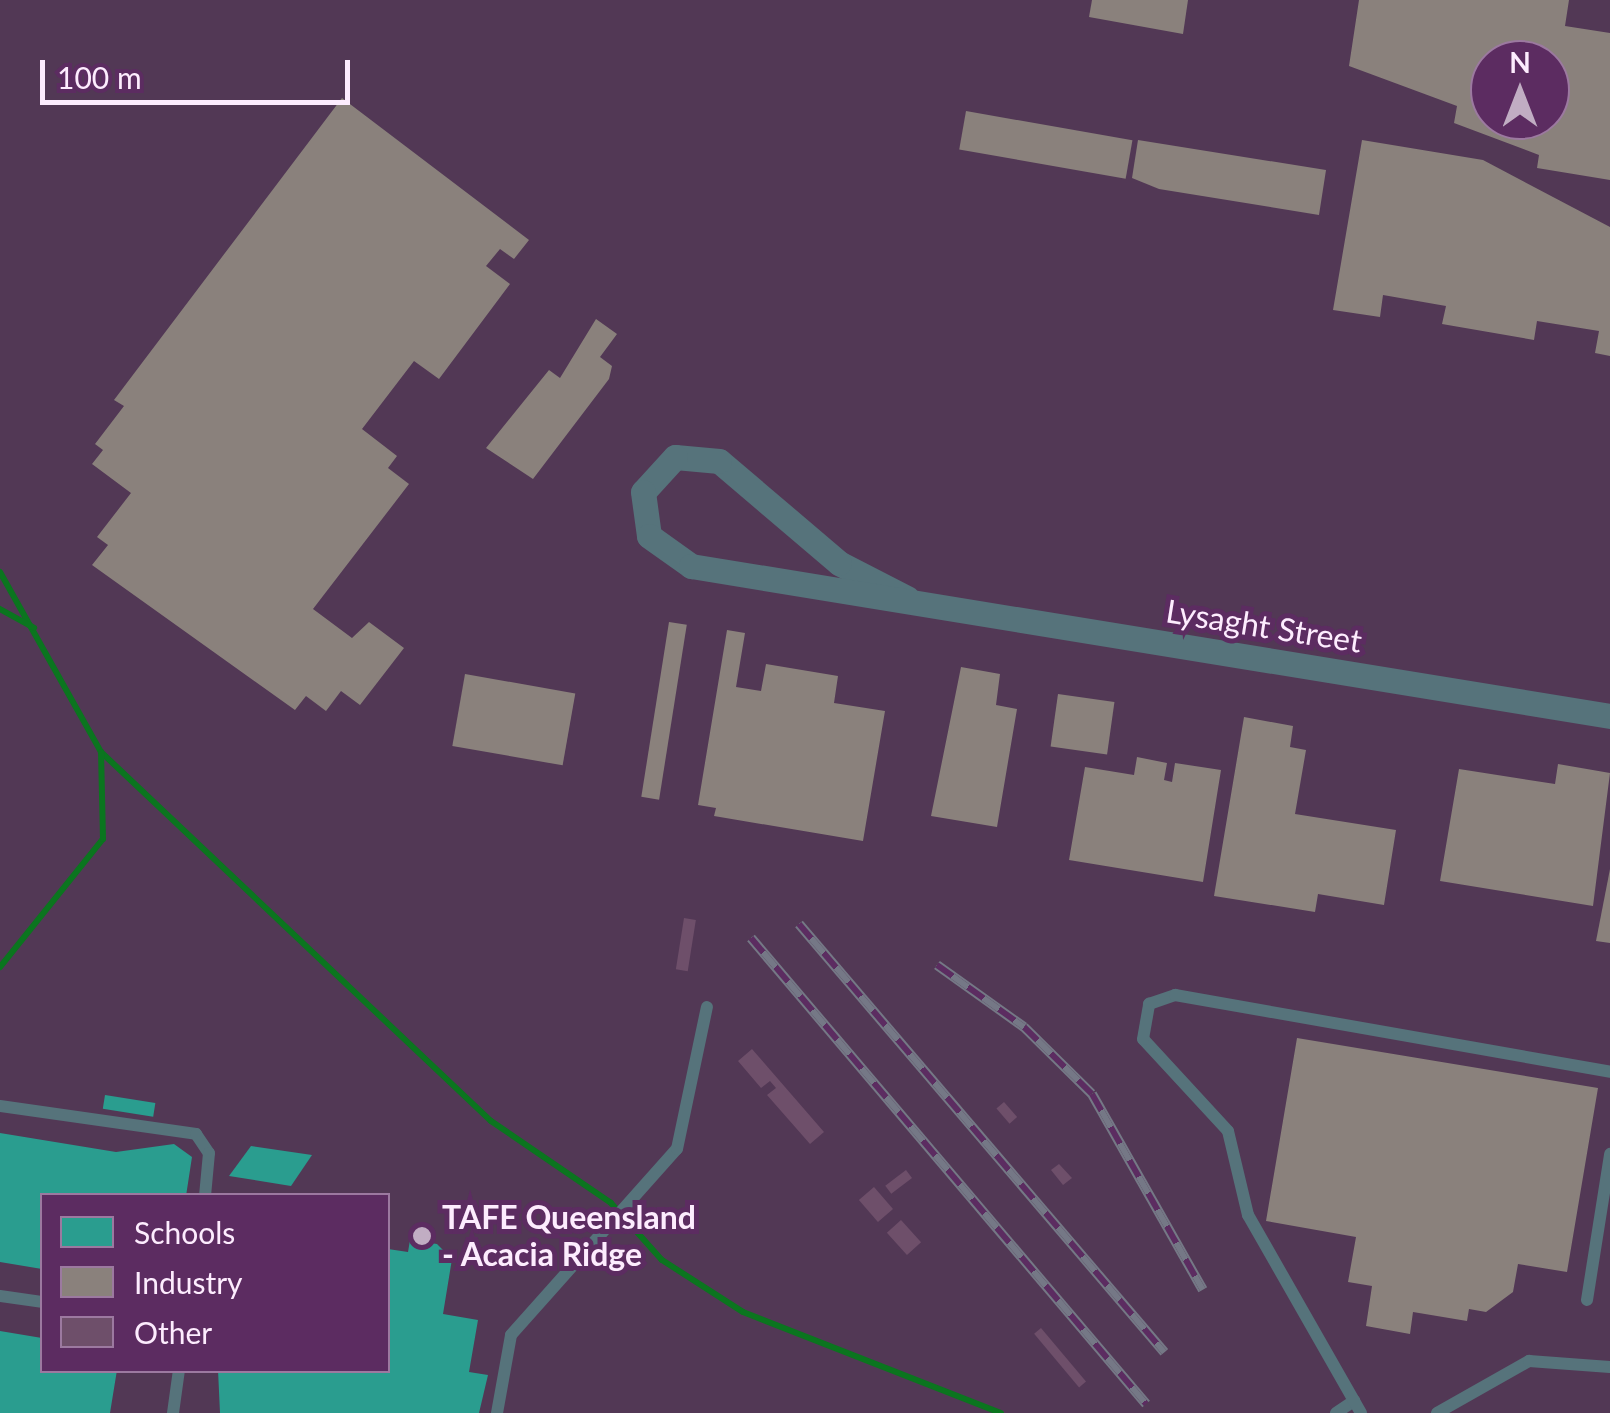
<!DOCTYPE html>
<style>
body{margin:0}
#map{position:relative;width:1610px;height:1413px;overflow:hidden;background:#523855;font-family:Lato,sans-serif}
div>[style]{position:absolute}
[style*='--x']{left:calc(var(--x)*1px);top:calc(var(--y)*1px);width:calc(var(--w)*1px);rotate:calc(var(--a)*1deg)}
.schools>*{inset:0;background:#2a9d8f;transform-origin:0 0}
.industry>*{inset:0;background:#8a817c;transform-origin:0 0}
.stream>*{height:6px;margin:-3px;padding:0 3px;transform-origin:3px;border-radius:3px;background:#0b751f}
.building>*{inset:0;background:#6e4f6a;transform-origin:0 0}
.lane>*{height:12px;margin:-6px;padding:0 6px;transform-origin:6px;border-radius:6px;background:#56737b}
.street>*{height:25px;margin:-12.5px;padding:0 12.5px;transform-origin:12.5px;border-radius:12.5px;background:#56737b}
.rail>*{height:10px;margin-top:-5px;transform-origin:0;background:repeating-linear-gradient(90deg,#5c2c61 0 19px,#757886 0 38px);box-sizing:border-box;border-block:2px solid #757886}
.dots>*{width:28px;height:28px;translate:-50% -50%;box-sizing:border-box;border:5px solid #5c2c61;border-radius:50%}
span{translate:-50% -50%;white-space:nowrap;text-align:center;line-height:1.15;-webkit-text-stroke:10px #5c2c61;paint-order:stroke}
.street-label{font-size:32px;color:#fdecfe}
.poi-label{font-size:32px;color:#fdecfe;font-weight:700}
.left{translate:0 -50%;text-align:left}
.legend{position:absolute;left:40px;top:1193px;width:350px;height:180px;box-sizing:border-box;background:#5c2c61;border:2px solid #9c79a0;margin:0;padding:12px 18px;list-style:none;font-size:30px;color:#fdecfe}
.legend li{display:flex;align-items:center;gap:20px;height:50px}
.legend b{width:50px;border:2px solid #9c79a0}
.north{position:absolute;left:1470px;top:40px;width:100px;height:100px;box-sizing:border-box;background:#5c2c61;border:2px solid #9c79a0;border-radius:50%;rotate:0deg;font-size:28px;font-weight:700;line-height:40px;text-align:center;color:#fdecfe}
.north::after{content:'';display:block;margin:auto;width:35px;height:45px;background:#c1adc3;clip-path:polygon(50% 0,100% 100%,50% 72%,0 100%)}
.scale{position:absolute;left:40px;top:60px;width:310px;height:45px;box-sizing:border-box;border:5px solid #fdecfe;border-top:0;padding-left:12px;font-size:30px;line-height:35px;white-space:nowrap;color:#fdecfe;-webkit-text-stroke:8px #5c2c61;paint-order:stroke}
</style>
<div id="map">
<div class="schools">
<div style="left:105px;top:1095px;width:51px;height:14px;rotate:9deg"></div>
<div style="clip-path:polygon(0 1133px,116px 1152px,174px 1144px,192px 1157px,186px 1196px,42px 1196px,42px 1269px,0 1262px)"></div>
<div style="clip-path:polygon(251px 1146px,312px 1155px,291px 1186px,229px 1176px)"></div>
<div style="clip-path:polygon(410px 1240px,437px 1244px,452px 1259px,443px 1314px,478px 1320px,469px 1372px,488px 1375px,479px 1413px,220px 1413px,218px 1370px,388px 1370px,388px 1249px,408px 1252px)"></div>
<div style="clip-path:polygon(0 1331px,42px 1338px,42px 1370px,117px 1370px,110px 1413px,0 1413px)"></div>
</div>
<div class="industry">
<div style="clip-path:polygon(1092px 0,1188px 0,1183px 34px,1089px 17px)"></div>
<div style="clip-path:polygon(evenodd,1359px 0,1569px 0,1565px 26px,1610px 33px,1610px 180px,1537px 168px,1539px 155px,1454px 123px,1457px 106px,1349px 66px,1359px 0,1490px 60px,1550px 60px,1550px 120px,1490px 120px,1490px 60px)"></div>
<div style="clip-path:polygon(342px 98px,529px 240px,514px 259px,500px 249px,486px 266px,510px 284px,439px 379px,414px 361px,362px 429px,397px 456px,388px 468px,409px 484px,313px 609px,352px 638px,369px 622px,404px 648px,360px 705px,341px 691px,326px 711px,306px 696px,295px 710px,92px 565px,108px 545px,97px 537px,131px 493px,92px 464px,103px 450px,95px 444px,124px 406px,114px 400px)"></div>
<div style="left:966px;top:111px;width:169px;height:39px;rotate:10deg"></div>
<div style="clip-path:polygon(1138px 140px,1326px 170px,1319px 215px,1159px 189px,1132px 178px)"></div>
<div style="clip-path:polygon(1362px 140px,1483px 160px,1610px 227px,1610px 356px,1595px 353px,1599px 331px,1537px 321px,1534px 340px,1442px 324px,1446px 306px,1383px 295px,1380px 317px,1333px 310px)"></div>
<div style="clip-path:polygon(596px 319px,617px 334px,600px 357px,612px 366px,609px 379px,533px 479px,486px 448px,549px 370px,560px 378px)"></div>
<div style="left:669px;top:622px;width:18px;height:177px;rotate:9deg"></div>
<div style="clip-path:polygon(727px 630px,745px 633px,736px 687px,761px 691px,766px 664px,838px 676px,834px 703px,885px 711px,863px 841px,714px 816px,716px 808px,698px 805px)"></div>
<div style="clip-path:polygon(961px 667px,1000px 674px,996px 705px,1017px 709px,997px 827px,931px 816px)"></div>
<div style="left:465px;top:674px;width:112px;height:73px;rotate:10deg"></div>
<div style="left:1058px;top:694px;width:57px;height:53px;rotate:8deg"></div>
<div style="clip-path:polygon(1244px 717px,1293px 726px,1290px 747px,1306px 750px,1295px 814px,1396px 830px,1384px 905px,1318px 894px,1315px 912px,1214px 896px)"></div>
<div style="clip-path:polygon(1137px 757px,1167px 763px,1164px 780px,1172px 782px,1175px 763px,1221px 770px,1203px 882px,1069px 860px,1085px 767px,1134px 775px)"></div>
<div style="clip-path:polygon(1558px 764px,1610px 773px,1593px 906px,1440px 881px,1459px 769px,1555px 784px)"></div>
<div style="clip-path:polygon(1610px 869px,1610px 943px,1596px 941px)"></div>
<div style="clip-path:polygon(1297px 1038px,1598px 1088px,1567px 1272px,1518px 1264px,1513px 1292px,1486px 1312px,1469px 1309px,1467px 1321px,1413px 1312px,1410px 1334px,1366px 1326px,1372px 1286px,1348px 1282px,1356px 1237px,1266px 1221px)"></div>
</div>
<div class="stream">
<div style="--x:0;--y:572;--w:206;--a:60.7"></div>
<div style="--x:101;--y:752;--w:537;--a:43.42"></div>
<div style="--x:491;--y:1121;--w:145;--a:34.3"></div>
<div style="--x:611;--y:1203;--w:76;--a:48.2"></div>
<div style="--x:662;--y:1260;--w:96;--a:32.7"></div>
<div style="--x:743;--y:1312;--w:277;--a:21.4"></div>
<div style="--x:0;--y:609;--w:39;--a:29"></div>
<div style="--x:0;--y:967;--w:164;--a:-51.2"></div>
<div style="--x:103;--y:839;--w:87;--a:-91.3"></div>
</div>
<div class="building">
<div style="left:684px;top:918px;width:12px;height:52px;rotate:9deg"></div>
<div style="clip-path:polygon(752px 1049px,824px 1132px,810px 1144px,767px 1095px,776px 1088px,770px 1081px,761px 1088px,738px 1061px)"></div>
<div style="left:1004px;top:1102px;width:20px;height:10px;rotate:49deg"></div>
<div style="clip-path:polygon(1059px 1164px,1072px 1178px,1063px 1185px,1051px 1170px)"></div>
<div style="left:906px;top:1170px;width:10px;height:26px;rotate:53deg"></div>
<div style="left:874px;top:1187px;width:29px;height:20px;rotate:49deg"></div>
<div style="left:901px;top:1220px;width:30px;height:19px;rotate:48deg"></div>
<div style="left:1041px;top:1328px;width:70px;height:9px;rotate:50deg"></div>
</div>
<div class="lane">
<div style="--x:0;--y:1106;--w:198;--a:8.1"></div>
<div style="--x:196;--y:1134;--w:23;--a:56"></div>
<div style="--x:209;--y:1153;--w:43;--a:95.3"></div>
<div style="--x:0;--y:1296;--w:42;--a:8.1"></div>
<div style="--x:1587;--y:1300;--w:148;--a:-81"></div>
<div style="--x:173;--y:1413;--w:43;--a:-82.1"></div>
<div style="--x:497;--y:1413;--w:79;--a:-79.8"></div>
<div style="--x:511;--y:1335;--w:249;--a:-48.3"></div>
<div style="--x:677;--y:1149;--w:145;--a:-78.1"></div>
<div style="--x:1336;--y:1413;--w:22;--a:-34"></div>
<div style="--x:1361;--y:1413;--w:228;--a:-119.7"></div>
<div style="--x:1248;--y:1215;--w:86;--a:-103.4"></div>
<div style="--x:1228;--y:1131;--w:125;--a:-132.7"></div>
<div style="--x:1143;--y:1039;--w:36;--a:-80"></div>
<div style="--x:1149;--y:1004;--w:28;--a:-19"></div>
<div style="--x:1175;--y:995;--w:442;--a:10"></div>
<div style="--x:1437;--y:1413;--w:106;--a:-29.5"></div>
<div style="--x:1529;--y:1361;--w:81;--a:4.2"></div>
</div>
<div class="street">
<div style="--x:907;--y:598;--w:76;--a:-152.8"></div>
<div style="--x:839;--y:563;--w:157;--a:-139.6"></div>
<div style="--x:719;--y:461;--w:44;--a:-174.8"></div>
<div style="--x:675;--y:457;--w:47;--a:132.4"></div>
<div style="--x:643;--y:492;--w:44;--a:82.2"></div>
<div style="--x:649;--y:536;--w:52;--a:35.5"></div>
<div style="--x:691;--y:566;--w:931;--a:9.27"></div>
</div>
<div class="rail">
<div style="--x:799;--y:924;--w:563;--a:49.54"></div>
<div style="--x:751;--y:938;--w:611;--a:49.71"></div>
<div style="--x:937;--y:965;--w:107;--a:35.5"></div>
<div style="--x:1024;--y:1027;--w:95;--a:44.6"></div>
<div style="--x:1092;--y:1094;--w:225;--a:60.5"></div>
</div>
<div class="dots">
<div style="left:422px;top:1236px;background:#c1adc3"></div>
</div>
<div class="street-label">
<span style="left:1264px;top:626px;rotate:9deg">Lysaght Street</span>
</div>
<div class="poi-label">
<span class="left" style="left:442px;top:1236px">TAFE Queensland<br>- Acacia Ridge</span>
</div>
<ul class="legend">
<li><b style="height:28px;background:#2a9d8f"></b>Schools</li>
<li><b style="height:28px;background:#8a817c"></b>Industry</li>
<li><b style="height:28px;background:#6e4f6a"></b>Other</li>
</ul>
<div class="north">N</div>
<div class="scale">100 m</div>
</div>
